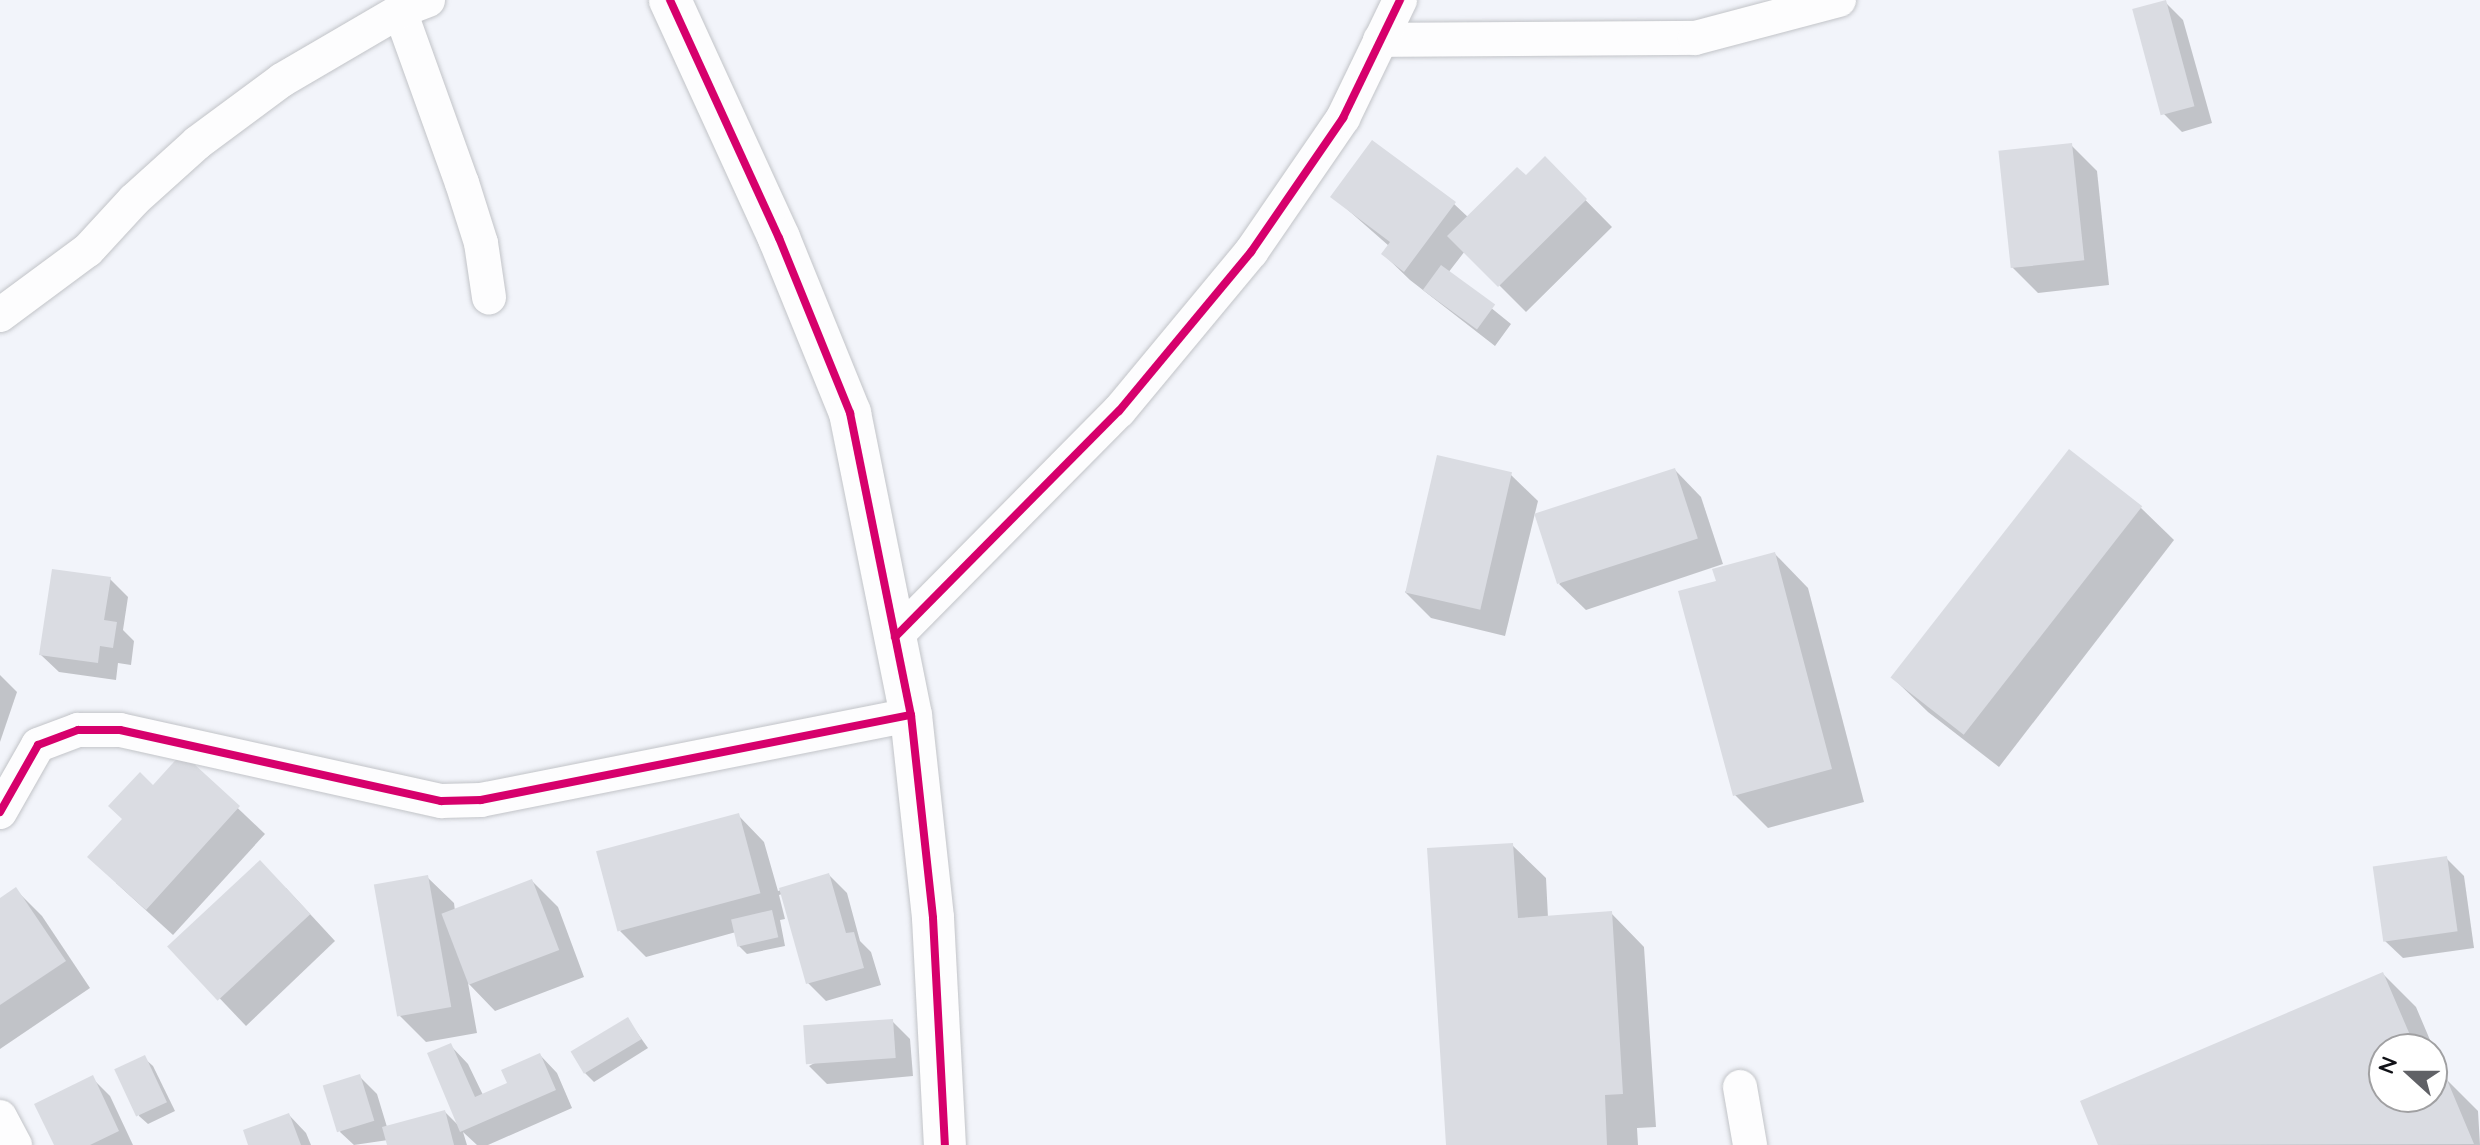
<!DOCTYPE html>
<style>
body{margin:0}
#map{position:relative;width:2480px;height:1145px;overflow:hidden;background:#f2f4fa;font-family:Quicksand,sans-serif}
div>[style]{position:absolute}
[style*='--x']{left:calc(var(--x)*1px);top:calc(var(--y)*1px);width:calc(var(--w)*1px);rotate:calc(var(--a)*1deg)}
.shadow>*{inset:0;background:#0003}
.building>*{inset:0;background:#dadce2;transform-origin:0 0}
.roads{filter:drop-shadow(0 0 2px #c2c4c8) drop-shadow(0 0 2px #c2c4c8)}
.minor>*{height:34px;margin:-17px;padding:0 17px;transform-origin:17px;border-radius:17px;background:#fdfdfe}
.tertiary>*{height:42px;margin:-21px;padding:0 21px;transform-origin:21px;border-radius:21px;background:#fdfdfe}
.cycleway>*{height:8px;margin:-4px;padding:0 4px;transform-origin:4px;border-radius:4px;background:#d6006c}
span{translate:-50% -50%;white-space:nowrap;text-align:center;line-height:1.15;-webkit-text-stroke:7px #fff;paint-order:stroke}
.north{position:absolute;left:2368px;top:1033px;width:80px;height:80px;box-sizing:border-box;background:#fff;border:2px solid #a0a0a2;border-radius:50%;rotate:291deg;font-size:22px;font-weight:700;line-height:32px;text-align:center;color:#111217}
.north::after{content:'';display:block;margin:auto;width:28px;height:36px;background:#606166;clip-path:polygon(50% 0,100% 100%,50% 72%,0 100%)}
</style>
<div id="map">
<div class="shadow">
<div style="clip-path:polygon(2165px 2px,2183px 20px,2212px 123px,2182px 132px,2164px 114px)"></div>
<div style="clip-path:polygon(2071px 145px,2097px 171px,2109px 285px,2038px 293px,2012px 267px)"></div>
<div style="clip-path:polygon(1545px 159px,1612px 227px,1526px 312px,1465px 251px,1448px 273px,1511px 324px,1495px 346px,1410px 280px,1383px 254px,1389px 246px,1332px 196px,1454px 204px,1469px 218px,1526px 178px)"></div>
<div style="clip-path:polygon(1675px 470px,1701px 497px,1723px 564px,1586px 610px,1559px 584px)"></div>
<div style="clip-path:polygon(1511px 475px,1538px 501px,1505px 636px,1431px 618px,1405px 592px)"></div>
<div style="clip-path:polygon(2140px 507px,2174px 540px,1999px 767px,1928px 712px,1894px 679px)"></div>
<div style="clip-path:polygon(1775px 554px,1808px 588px,1864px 802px,1768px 828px,1735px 795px,1718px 583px)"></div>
<div style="clip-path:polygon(110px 579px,128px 597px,123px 630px,134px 641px,131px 665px,118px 663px,116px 680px,59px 672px,41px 655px)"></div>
<div style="clip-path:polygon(0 675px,17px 692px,0 742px)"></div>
<div style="clip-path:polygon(183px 756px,265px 834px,173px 935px,116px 883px,153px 788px)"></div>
<div style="clip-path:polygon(738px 815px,764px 842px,778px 891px,829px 875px,847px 893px,860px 941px,871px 952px,881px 985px,826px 1001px,808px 983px,782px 894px,779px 895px,785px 919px,780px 920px,785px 946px,747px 954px,738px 945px,736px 932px,646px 957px,620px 931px)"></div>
<div style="clip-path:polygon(1512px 845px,1546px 878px,1548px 918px,1611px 913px,1644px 947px,1656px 1127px,1637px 1128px,1638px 1145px,1448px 1145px)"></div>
<div style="clip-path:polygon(2446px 858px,2464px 876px,2474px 948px,2403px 958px,2385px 941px)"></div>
<div style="clip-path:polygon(427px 877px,454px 903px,455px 911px,532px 881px,558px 907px,584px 977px,495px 1011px,468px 983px,477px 1033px,426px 1042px,400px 1016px)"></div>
<div style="clip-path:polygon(286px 888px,335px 941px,246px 1026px,170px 946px)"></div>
<div style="clip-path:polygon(16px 890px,42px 916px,90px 988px,0 1049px,0 900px)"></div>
<div style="clip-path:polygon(evenodd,2383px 974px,2416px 1007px,2447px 1080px,2478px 1111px,2480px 1145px,2100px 1145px,2082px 1102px,2383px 974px,2384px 1049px,2432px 1049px,2432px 1097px,2384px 1097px,2384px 1049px)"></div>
<div style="clip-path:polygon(628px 1020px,648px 1048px,594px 1082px,585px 1073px)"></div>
<div style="clip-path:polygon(892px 1021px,910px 1039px,913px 1076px,827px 1084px,809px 1066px)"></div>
<div style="clip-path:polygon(451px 1046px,468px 1064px,483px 1095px,510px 1084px,540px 1055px,557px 1073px,572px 1108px,488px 1145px,477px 1145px,463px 1132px,467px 1145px,389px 1145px,388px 1140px,354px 1145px,340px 1132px,359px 1076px,377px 1094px,387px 1127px,445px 1112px,461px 1128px)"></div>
<div style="clip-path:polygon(144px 1058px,153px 1066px,175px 1111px,148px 1124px,139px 1116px)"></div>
<div style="clip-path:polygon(92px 1078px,110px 1096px,133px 1145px,56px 1145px)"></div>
<div style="clip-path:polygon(289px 1115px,306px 1133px,311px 1145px,250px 1145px)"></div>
</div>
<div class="building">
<div style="left:2166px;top:0;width:110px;height:35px;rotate:75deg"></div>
<div style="clip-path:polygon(1372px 140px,1456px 202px,1404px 272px,1381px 254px,1390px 242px,1330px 197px)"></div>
<div style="left:2072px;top:143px;width:118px;height:74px;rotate:84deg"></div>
<div style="clip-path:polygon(1545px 156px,1587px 199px,1498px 287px,1447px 236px,1517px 167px,1526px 175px)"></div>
<div style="left:1441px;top:265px;width:67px;height:31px;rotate:36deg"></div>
<div style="left:2069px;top:449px;width:93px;height:290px;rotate:38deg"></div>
<div style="left:1437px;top:455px;width:77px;height:141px;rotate:13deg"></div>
<div style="left:1675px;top:468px;width:74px;height:148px;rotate:72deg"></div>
<div style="clip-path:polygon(1775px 552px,1832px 769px,1733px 796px,1678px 591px,1716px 581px,1712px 569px)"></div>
<div style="clip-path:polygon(52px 569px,111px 577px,104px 620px,117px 622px,113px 648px,100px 646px,98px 663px,39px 655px)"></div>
<div style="clip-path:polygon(182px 753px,240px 806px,146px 910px,87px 857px,122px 819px,108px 806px,140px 772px,153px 785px)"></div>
<div style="left:739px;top:813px;width:83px;height:148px;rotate:75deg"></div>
<div style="clip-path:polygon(1513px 843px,1518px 918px,1612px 911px,1623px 1094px,1605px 1095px,1607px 1145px,1446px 1145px,1427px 848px)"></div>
<div style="left:2447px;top:856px;width:76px;height:75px;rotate:82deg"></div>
<div style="left:260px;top:860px;width:74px;height:127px;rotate:47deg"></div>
<div style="clip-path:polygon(829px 873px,846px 933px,854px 932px,864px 968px,806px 984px,779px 888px)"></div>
<div style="left:428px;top:875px;width:134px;height:55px;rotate:80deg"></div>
<div style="left:532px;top:879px;width:76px;height:97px;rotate:69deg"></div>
<div style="clip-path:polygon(16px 887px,66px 961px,0 1005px,0 898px)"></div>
<div style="left:772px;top:910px;width:28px;height:42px;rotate:77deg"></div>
<div style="clip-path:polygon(2383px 972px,2416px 1049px,2384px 1049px,2384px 1097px,2432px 1097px,2432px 1080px,2445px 1075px,2474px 1144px,2098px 1145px,2080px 1101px)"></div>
<div style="left:628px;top:1017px;width:26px;height:67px;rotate:59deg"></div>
<div style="left:893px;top:1019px;width:39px;height:90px;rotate:86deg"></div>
<div style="clip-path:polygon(451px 1043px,475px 1097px,507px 1083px,501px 1070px,540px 1053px,556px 1090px,460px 1132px,427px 1053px)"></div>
<div style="left:145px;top:1055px;width:52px;height:34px;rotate:65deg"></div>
<div style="left:360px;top:1074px;width:49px;height:39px;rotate:73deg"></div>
<div style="clip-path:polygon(93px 1075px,119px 1131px,90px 1145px,54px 1145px,34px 1104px)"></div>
<div style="clip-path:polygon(445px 1110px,454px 1145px,387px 1145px,382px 1127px)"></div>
<div style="clip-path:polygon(289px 1113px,301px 1145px,248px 1145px,243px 1130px)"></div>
</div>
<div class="roads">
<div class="minor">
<div style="--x:400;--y:11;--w:183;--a:70.2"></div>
<div style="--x:462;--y:183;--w:63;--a:72.4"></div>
<div style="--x:481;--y:243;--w:55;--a:81.6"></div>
<div style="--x:1380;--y:40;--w:315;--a:-0.4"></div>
<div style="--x:1695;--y:38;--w:149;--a:-14.8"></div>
<div style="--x:0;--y:315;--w:109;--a:-36.5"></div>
<div style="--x:88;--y:250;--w:68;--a:-47.4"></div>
<div style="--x:134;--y:200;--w:85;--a:-42.1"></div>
<div style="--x:197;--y:143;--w:106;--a:-36.5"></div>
<div style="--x:282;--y:80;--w:137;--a:-30.3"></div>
<div style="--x:400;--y:11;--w:30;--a:-21"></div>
<div style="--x:895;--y:637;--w:318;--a:-45.3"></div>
<div style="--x:1119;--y:411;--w:207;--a:-50.3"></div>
<div style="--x:1251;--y:252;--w:163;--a:-55.5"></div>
<div style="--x:1343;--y:118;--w:131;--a:-64.2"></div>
<div style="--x:0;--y:812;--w:77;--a:-60.4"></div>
<div style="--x:38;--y:745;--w:43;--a:-20.6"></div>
<div style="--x:78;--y:730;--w:42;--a:0"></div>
<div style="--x:120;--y:730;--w:329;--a:12.5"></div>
<div style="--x:441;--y:801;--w:40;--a:-1.4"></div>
<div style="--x:481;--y:800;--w:438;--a:-11.2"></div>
<div style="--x:1740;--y:1087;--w:59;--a:80.2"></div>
<div style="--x:0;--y:1117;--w:32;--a:62"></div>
</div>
<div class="tertiary">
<div style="--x:670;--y:0;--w:262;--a:65.4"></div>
<div style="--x:779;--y:238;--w:189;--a:67.9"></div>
<div style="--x:850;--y:413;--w:308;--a:78.6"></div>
<div style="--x:911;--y:715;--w:204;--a:83.8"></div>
<div style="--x:933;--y:918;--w:227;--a:87"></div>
</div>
</div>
<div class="cycleway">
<div style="--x:670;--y:0;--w:262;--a:65.4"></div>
<div style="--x:779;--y:238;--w:189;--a:67.9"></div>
<div style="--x:850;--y:413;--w:308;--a:78.6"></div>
<div style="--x:911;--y:715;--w:204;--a:83.8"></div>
<div style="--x:933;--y:918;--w:227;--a:87"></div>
<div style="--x:895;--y:637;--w:318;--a:-45.3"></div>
<div style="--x:1119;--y:411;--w:207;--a:-50.3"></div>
<div style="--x:1251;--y:252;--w:163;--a:-55.5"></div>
<div style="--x:1343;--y:118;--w:131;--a:-64.2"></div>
<div style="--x:0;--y:812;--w:77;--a:-60.4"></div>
<div style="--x:38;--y:745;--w:43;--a:-20.6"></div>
<div style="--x:78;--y:730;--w:42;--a:0"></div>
<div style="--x:120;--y:730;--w:329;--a:12.5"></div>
<div style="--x:441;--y:801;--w:40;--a:-1.4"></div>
<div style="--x:481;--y:800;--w:438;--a:-11.2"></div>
</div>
<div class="north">N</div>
</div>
